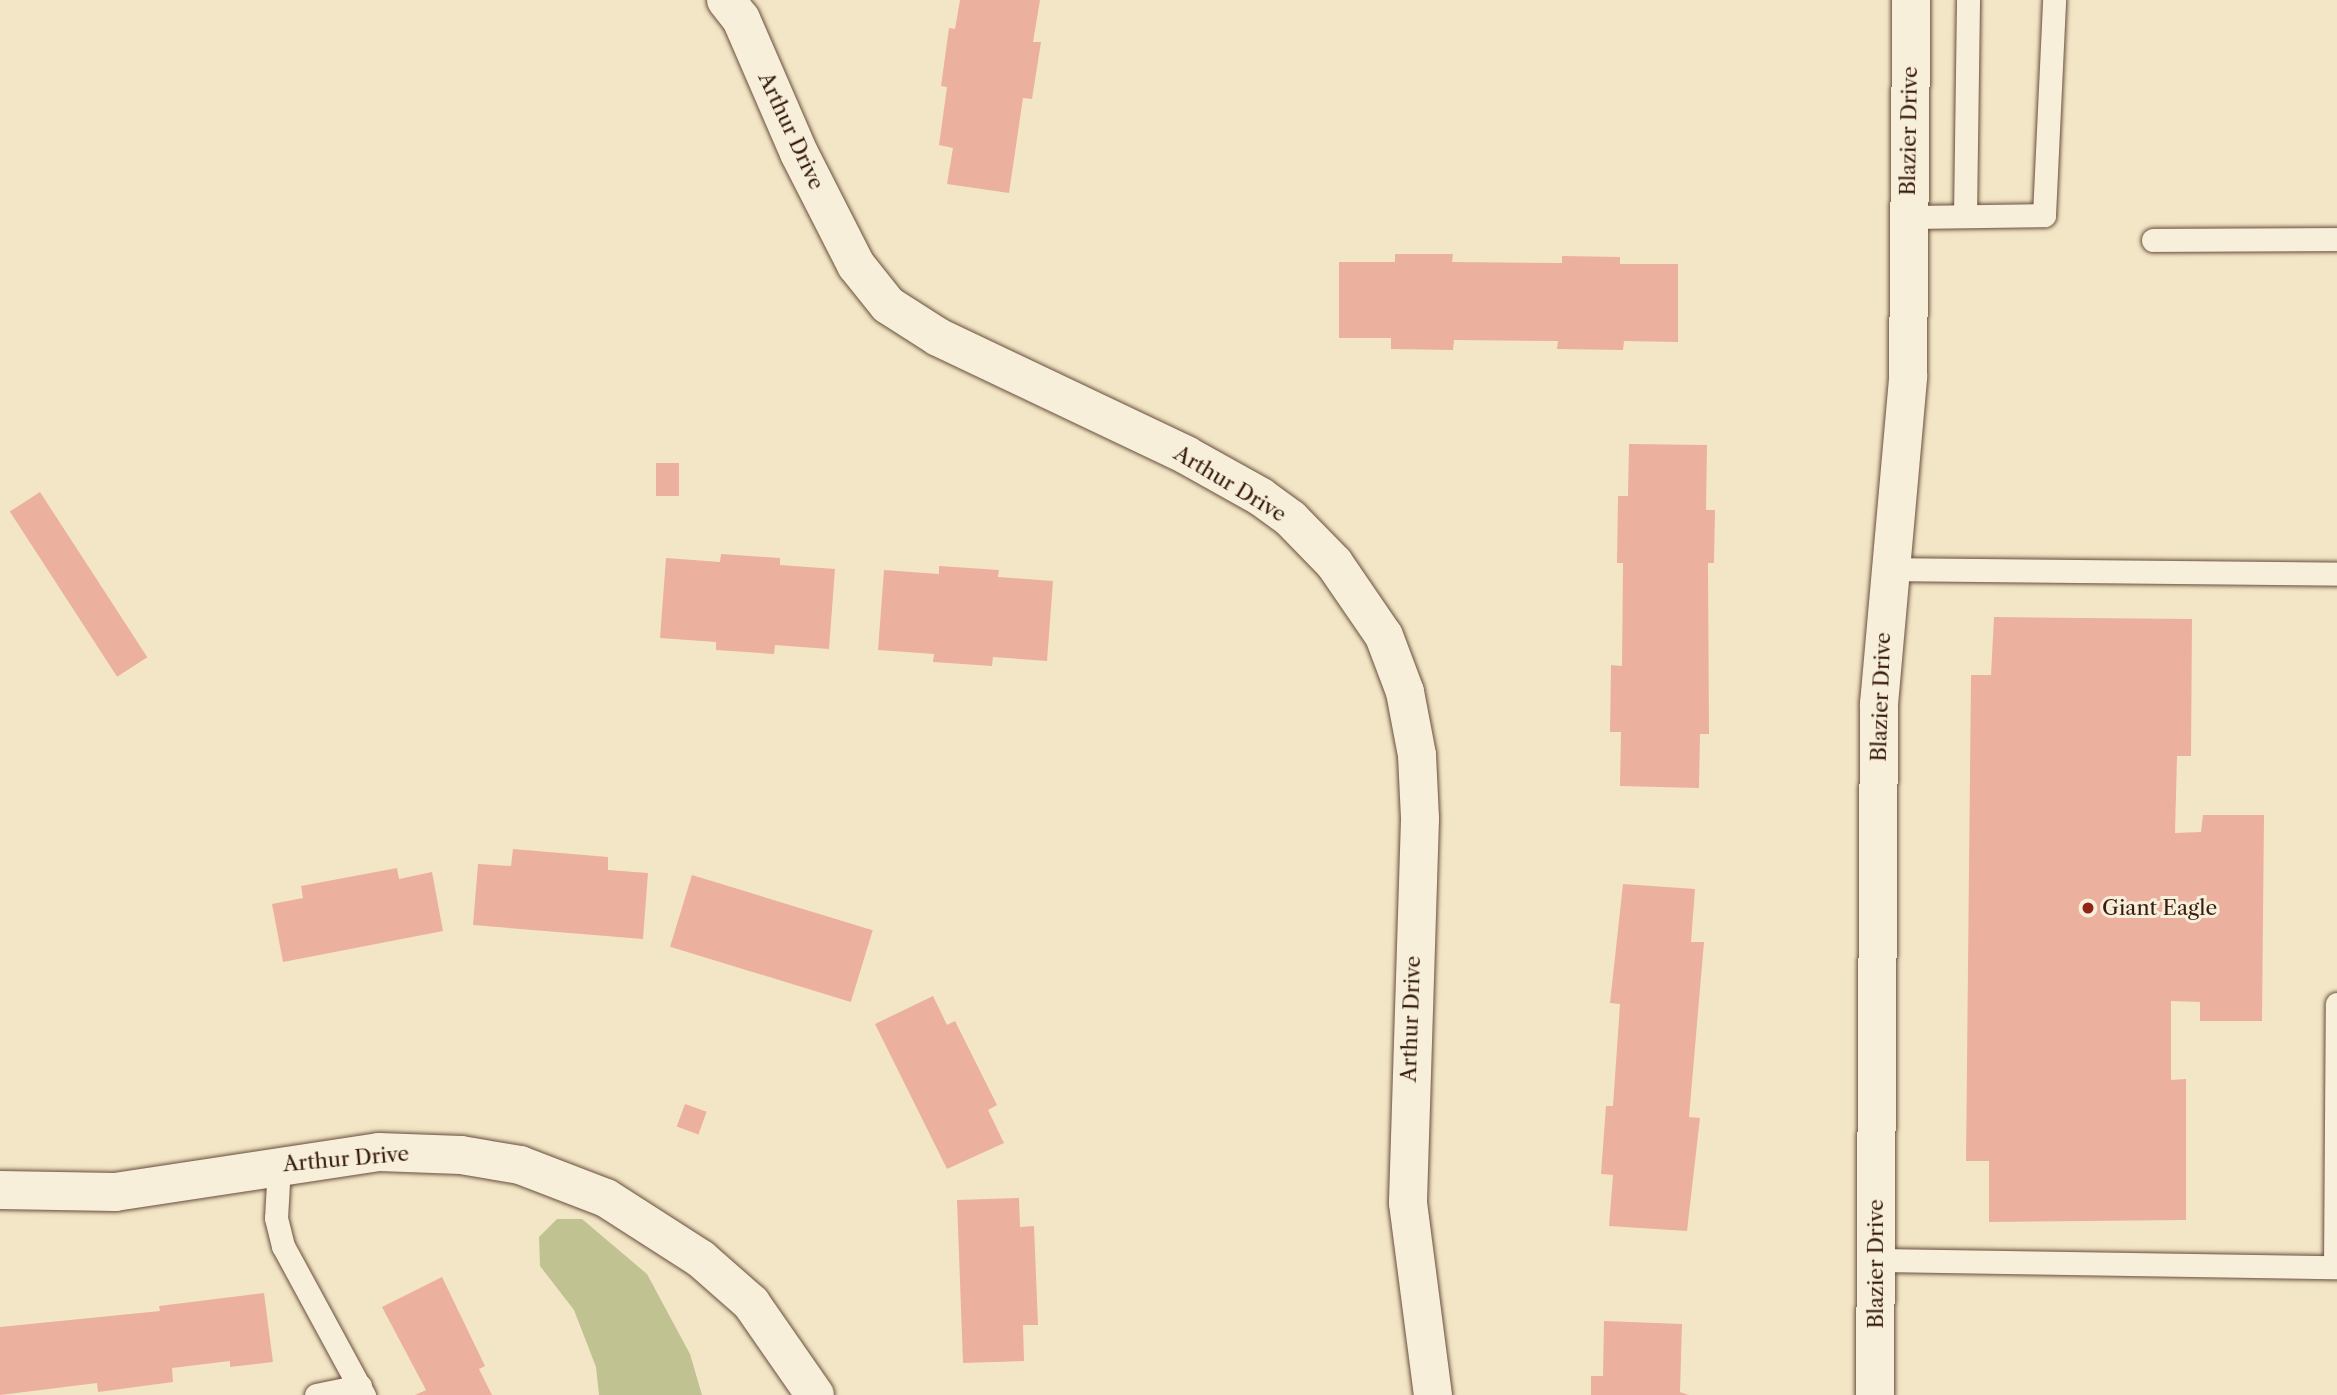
<!DOCTYPE html>
<style>
body{margin:0}
#map{position:relative;width:2337px;height:1395px;overflow:hidden;background:#f3e6c6;font-family:"Libre Caslon Text",serif}
div>[style]{position:absolute}
[style*='--x']{left:calc(var(--x)*1px);top:calc(var(--y)*1px);width:calc(var(--w)*1px);rotate:calc(var(--a)*1deg)}
.green>*{inset:0;background:#c0c391}
.building>*{inset:0;background:#ecb09e;transform-origin:0 0}
.roads{filter:drop-shadow(0 0 2px #684e3c) drop-shadow(0 0 2px #684e3c)}
.lane>*{height:23px;margin:-11.5px;padding:0 11.5px;transform-origin:11.5px;border-radius:11.5px;background:#f7efda}
.street>*{height:38px;margin:-19px;padding:0 19px;transform-origin:19px;border-radius:19px;background:#f7efda}
.secondary>*{height:38px;margin:-19px;padding:0 19px;transform-origin:19px;border-radius:19px;background:#f7efda}
.dots>*{width:19px;height:19px;translate:-50% -50%;box-sizing:border-box;border:4px solid #f7efda;border-radius:50%}
span{translate:-50% -50%;white-space:nowrap;text-align:center;line-height:1.15;-webkit-text-stroke:6px #f7efda;paint-order:stroke}
.street-label{font-size:21px;color:#391c0e}
.poi-label{font-size:21px;color:#391c0e}
.left{translate:0 -50%;text-align:left}
</style>
<div id="map">
<div class="green">
<div style="clip-path:polygon(557px 1219px,582px 1219px,647px 1274px,690px 1354px,702px 1395px,599px 1395px,596px 1367px,574px 1310px,540px 1266px,539px 1237px)"></div>
</div>
<div class="building">
<div style="clip-path:polygon(960px 0,1040px 0,1033px 42px,1041px 42px,1032px 99px,1023px 98px,1009px 193px,947px 184px,953px 148px,939px 145px,947px 87px,941px 86px,949px 28px,955px 29px)"></div>
<div style="clip-path:polygon(1395px 254px,1453px 254px,1452px 262px,1562px 263px,1562px 256px,1620px 257px,1620px 264px,1678px 264px,1678px 342px,1624px 341px,1623px 350px,1557px 349px,1558px 341px,1454px 340px,1453px 350px,1391px 349px,1391px 338px,1339px 338px,1339px 262px,1395px 262px)"></div>
<div style="clip-path:polygon(1629px 444px,1707px 445px,1706px 510px,1715px 510px,1714px 563px,1708px 563px,1709px 734px,1700px 734px,1699px 788px,1620px 786px,1621px 732px,1610px 732px,1611px 665px,1622px 666px,1623px 563px,1617px 563px,1618px 496px,1628px 496px)"></div>
<div style="left:656px;top:463px;width:23px;height:33px"></div>
<div style="left:40px;top:492px;width:197px;height:36px;rotate:57deg"></div>
<div style="clip-path:polygon(721px 554px,780px 558px,780px 565px,835px 569px,829px 649px,775px 645px,774px 654px,716px 650px,716px 642px,660px 638px,666px 558px,720px 562px)"></div>
<div style="clip-path:polygon(939px 566px,999px 570px,998px 577px,1053px 581px,1047px 661px,993px 657px,992px 666px,933px 662px,934px 654px,878px 650px,884px 570px,939px 574px)"></div>
<div style="clip-path:polygon(1994px 617px,2192px 619px,2191px 756px,2177px 756px,2175px 833px,2201px 832px,2203px 815px,2264px 815px,2262px 1021px,2200px 1021px,2200px 1002px,2171px 1001px,2171px 1080px,2186px 1079px,2186px 1220px,1989px 1222px,1989px 1161px,1966px 1161px,1971px 675px,1991px 675px)"></div>
<div style="clip-path:polygon(513px 849px,608px 857px,608px 870px,648px 873px,643px 939px,473px 925px,478px 864px,511px 866px)"></div>
<div style="clip-path:polygon(397px 868px,399px 879px,432px 872px,443px 931px,283px 962px,272px 904px,303px 898px,301px 886px)"></div>
<div style="left:692px;top:875px;width:189px;height:75px;rotate:17deg"></div>
<div style="clip-path:polygon(1623px 884px,1695px 889px,1691px 942px,1704px 942px,1689px 1117px,1700px 1118px,1687px 1231px,1609px 1226px,1613px 1175px,1601px 1174px,1606px 1106px,1613px 1106px,1620px 1004px,1610px 1003px)"></div>
<div style="clip-path:polygon(933px 996px,947px 1025px,955px 1021px,997px 1105px,988px 1110px,1004px 1143px,947px 1169px,875px 1024px)"></div>
<div style="left:685px;top:1104px;width:23px;height:24px;rotate:20deg"></div>
<div style="clip-path:polygon(1019px 1198px,1020px 1227px,1034px 1226px,1038px 1325px,1023px 1325px,1024px 1361px,963px 1363px,957px 1200px)"></div>
<div style="clip-path:polygon(442px 1277px,485px 1366px,479px 1369px,492px 1395px,415px 1395px,426px 1390px,382px 1307px)"></div>
<div style="clip-path:polygon(264px 1293px,273px 1362px,230px 1367px,230px 1361px,172px 1368px,173px 1382px,98px 1392px,97px 1383px,0 1395px,0 1327px,160px 1311px,159px 1306px)"></div>
<div style="clip-path:polygon(1604px 1321px,1682px 1324px,1680px 1392px,1689px 1395px,1591px 1395px,1591px 1376px,1603px 1376px)"></div>
</div>
<div class="roads">
<div class="lane">
<div style="--x:1965;--y:216;--w:216;--a:-89.2"></div>
<div style="--x:1907;--y:217;--w:137;--a:-0.8"></div>
<div style="--x:2044;--y:215;--w:215;--a:-87.3"></div>
<div style="--x:2153;--y:240;--w:184;--a:-0.3"></div>
<div style="--x:1891;--y:569;--w:446;--a:0.6"></div>
<div style="--x:279;--y:1165;--w:53;--a:93.2"></div>
<div style="--x:276;--y:1218;--w:29;--a:76"></div>
<div style="--x:283;--y:1246;--w:170;--a:61.5"></div>
<div style="--x:1876;--y:1260;--w:461;--a:0.9"></div>
<div style="--x:2335;--y:1267;--w:263;--a:-89.6"></div>
<div style="--x:316;--y:1395;--w:45;--a:-11.6"></div>
</div>
<div class="street">
<div style="--x:726;--y:0;--w:24;--a:52"></div>
<div style="--x:741;--y:19;--w:146;--a:66.6"></div>
<div style="--x:799;--y:153;--w:126;--a:63"></div>
<div style="--x:856;--y:265;--w:51;--a:51.3"></div>
<div style="--x:888;--y:305;--w:59;--a:32.6"></div>
<div style="--x:938;--y:337;--w:275;--a:25.4"></div>
<div style="--x:1186;--y:455;--w:86;--a:29.2"></div>
<div style="--x:1261;--y:497;--w:37;--a:36"></div>
<div style="--x:1291;--y:519;--w:62;--a:45.7"></div>
<div style="--x:1334;--y:563;--w:88;--a:55.6"></div>
<div style="--x:1384;--y:636;--w:60;--a:69.4"></div>
<div style="--x:1405;--y:692;--w:64;--a:79.2"></div>
<div style="--x:1417;--y:755;--w:64;--a:87.3"></div>
<div style="--x:1420;--y:819;--w:384;--a:91.8"></div>
<div style="--x:1408;--y:1203;--w:194;--a:82.6"></div>
<div style="--x:0;--y:1190;--w:115;--a:1"></div>
<div style="--x:115;--y:1192;--w:267;--a:-8.6"></div>
<div style="--x:379;--y:1152;--w:82;--a:2.1"></div>
<div style="--x:461;--y:1155;--w:60;--a:9.6"></div>
<div style="--x:520;--y:1165;--w:92;--a:21"></div>
<div style="--x:606;--y:1198;--w:113;--a:32.7"></div>
<div style="--x:701;--y:1259;--w:67;--a:41.3"></div>
<div style="--x:751;--y:1303;--w:112;--a:55.2"></div>
</div>
<div class="secondary">
<div style="--x:1875;--y:1395;--w:691;--a:-89.67"></div>
<div style="--x:1879;--y:704;--w:329;--a:-84.9"></div>
<div style="--x:1908;--y:376;--w:376;--a:-89.5"></div>
</div>
</div>
<div class="dots">
<div style="left:2088px;top:908px;background:#8f2418"></div>
</div>
<div class="street-label">
<span style="left:791px;top:131px;rotate:65deg">Arthur Drive</span>
<span style="left:1909px;top:131px;rotate:-89deg">Blazier Drive</span>
<span style="left:1230px;top:484px;rotate:31deg">Arthur Drive</span>
<span style="left:1881px;top:697px;rotate:-88deg">Blazier Drive</span>
<span style="left:1411px;top:1019px;rotate:-88deg">Arthur Drive</span>
<span style="left:346px;top:1159px;rotate:-5deg">Arthur Drive</span>
<span style="left:1876px;top:1264px;rotate:-90deg">Blazier Drive</span>
</div>
<div class="poi-label">
<span class="left" style="left:2102px;top:908px">Giant Eagle</span>
</div>
</div>
